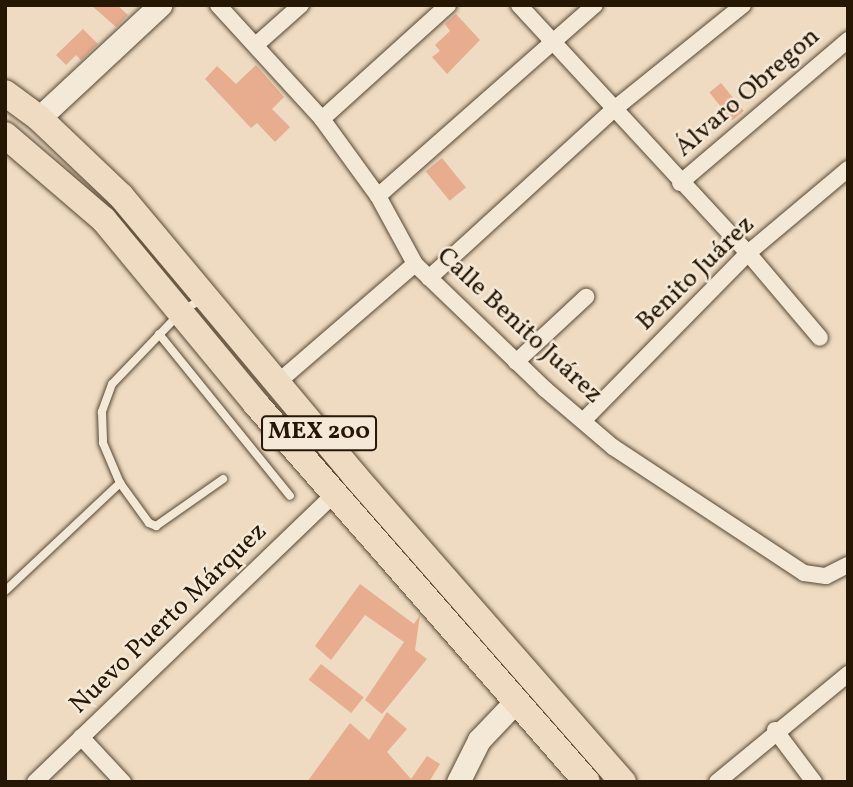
<!DOCTYPE html>
<meta charset="utf-8">
<style>
body{margin:0}
#map{position:relative;width:853px;height:787px;overflow:hidden;background:#eedbc2;font-family:Vollkorn,serif}
div>[style]{position:absolute}
[style*='--x']{left:calc(var(--x)*1px);top:calc(var(--y)*1px);width:calc(var(--w)*1px);rotate:calc(var(--a)*1deg)}
.building>*{inset:0;background:#e7ad8e;transform-origin:0 0}
.roads{filter:drop-shadow(0 0 2px #584834) drop-shadow(0 0 2px #584834)}
.lane>*{height:8px;margin:-4px;padding:0 4px;transform-origin:4px;border-radius:4px;background:#f4e8d7}
.street>*{height:16px;margin:-8px;padding:0 8px;transform-origin:8px;border-radius:8px;background:#f4e8d7}
.secondary>*{height:23px;margin:-11.5px;padding:0 11.5px;transform-origin:11.5px;border-radius:11.5px;background:#f4e8d7}
.primary>*{height:26px;margin:-13px;padding:0 13px;transform-origin:13px;border-radius:13px;background:#eedbc2}
span{translate:-50% -50%;white-space:nowrap;text-align:center;line-height:1.15;-webkit-text-stroke:5px #f4e8d7;paint-order:stroke}
.shield-label span{padding:2px 5px;background:#f4e8d7;border:2px solid;border-radius:5px;-webkit-text-stroke-width:0}
.shield-label{font-size:24px;color:#261704;font-weight:700}
.street-label{font-size:26px;color:#261704}
.frame{position:absolute;inset:0;border:7px solid #261704;pointer-events:none}
</style>
<div id="map">
<div class="building">
<div style="clip-path:polygon(91px 5px,117px 5px,128px 15px,116px 27px)"></div>
<div style="clip-path:polygon(456px 14px,480px 40px,447px 74px,432px 57px,440px 51px,435px 45px,450px 31px,445px 24px)"></div>
<div style="clip-path:polygon(83px 29px,98px 44px,81px 60px,76px 55px,66px 65px,56px 55px)"></div>
<div style="clip-path:polygon(256px 65px,284px 97px,272px 109px,290px 127px,275px 142px,257px 123px,251px 128px,205px 79px,217px 66px,236px 84px)"></div>
<div style="left:721px;top:83px;width:36px;height:15px;rotate:51deg"></div>
<div style="left:442px;top:158px;width:38px;height:21px;rotate:51deg"></div>
<div style="clip-path:polygon(360px 584px,414px 624px,420px 615px,415px 650px,427px 659px,382px 714px,365px 700px,404px 642px,365px 615px,331px 660px,315px 646px)"></div>
<div style="left:321px;top:664px;width:54px;height:20px;rotate:38deg"></div>
<div style="clip-path:polygon(387px 712px,407px 729px,387px 752px,411px 779px,427px 756px,440px 764px,429px 782px,307px 782px,350px 723px,369px 740px)"></div>
</div>
<div class="roads">
<div class="lane">
<div style="--x:202;--y:299;--w:23;--a:149"></div>
<div style="--x:182;--y:311;--w:101;--a:133.8"></div>
<div style="--x:112;--y:384;--w:30;--a:110"></div>
<div style="--x:102;--y:412;--w:31;--a:88"></div>
<div style="--x:103;--y:443;--w:43;--a:67"></div>
<div style="--x:120;--y:483;--w:49;--a:54.1"></div>
<div style="--x:149;--y:523;--w:8;--a:23"></div>
<div style="--x:156;--y:526;--w:82;--a:-35"></div>
<div style="--x:159;--y:334;--w:208;--a:51"></div>
<div style="--x:5;--y:591;--w:158;--a:-43.2"></div>
</div>
<div class="street">
<div style="--x:218;--y:5;--w:154;--a:47.6"></div>
<div style="--x:322;--y:119;--w:95;--a:54"></div>
<div style="--x:378;--y:196;--w:77;--a:61.4"></div>
<div style="--x:415;--y:264;--w:180;--a:43.9"></div>
<div style="--x:545;--y:389;--w:89;--a:40.5"></div>
<div style="--x:613;--y:447;--w:229;--a:33.4"></div>
<div style="--x:804;--y:573;--w:22;--a:8"></div>
<div style="--x:826;--y:576;--w:25;--a:-27"></div>
<div style="--x:519;--y:5;--w:338;--a:47.3"></div>
<div style="--x:748;--y:253;--w:111;--a:49.7"></div>
<div style="--x:257;--y:44;--w:59;--a:-41.6"></div>
<div style="--x:322;--y:119;--w:170;--a:-42.1"></div>
<div style="--x:680;--y:183;--w:221;--a:-40.4"></div>
<div style="--x:378;--y:196;--w:289;--a:-41.4"></div>
<div style="--x:429;--y:278;--w:249;--a:-42.4"></div>
<div style="--x:613;--y:110;--w:167;--a:-38.9"></div>
<div style="--x:516;--y:362;--w:96;--a:-42.9"></div>
<div style="--x:277;--y:383;--w:182;--a:-40.8"></div>
<div style="--x:584;--y:420;--w:234;--a:-45.5"></div>
<div style="--x:748;--y:253;--w:131;--a:-40"></div>
<div style="--x:775;--y:730;--w:65;--a:53.1"></div>
<div style="--x:81;--y:737;--w:62;--a:47"></div>
<div style="--x:35;--y:782;--w:419;--a:-43.9"></div>
<div style="--x:717;--y:782;--w:170;--a:-39.5"></div>
</div>
<div class="secondary">
<div style="--x:39;--y:118;--w:166;--a:-43"></div>
<div style="--x:458;--y:782;--w:47;--a:-63.4"></div>
<div style="--x:479;--y:740;--w:54;--a:-46.5"></div>
</div>
<div class="primary">
<div style="--x:5;--y:93;--w:42;--a:36.3"></div>
<div style="--x:39;--y:118;--w:113;--a:43.6"></div>
<div style="--x:121;--y:196;--w:365;--a:50.1"></div>
<div style="--x:355;--y:476;--w:407;--a:48.8"></div>
<div style="--x:5;--y:135;--w:130;--a:40.6"></div>
<div style="--x:104;--y:220;--w:239;--a:50.4"></div>
<div style="--x:256;--y:404;--w:502;--a:48.79"></div>
</div>
</div>
<div class="shield-label">
<span style="left:319px;top:433px">MEX 200</span>
</div>
<div class="street-label">
<span style="left:748px;top:93px;rotate:-41deg">Álvaro Obregon</span>
<span style="left:696px;top:274px;rotate:-44deg">Benito Juárez</span>
<span style="left:519px;top:326px;rotate:43deg">Calle Benito Juárez</span>
<span style="left:169px;top:619px;rotate:-44deg">Nuevo Puerto Márquez</span>
</div>
<div class="frame"></div>
</div>
